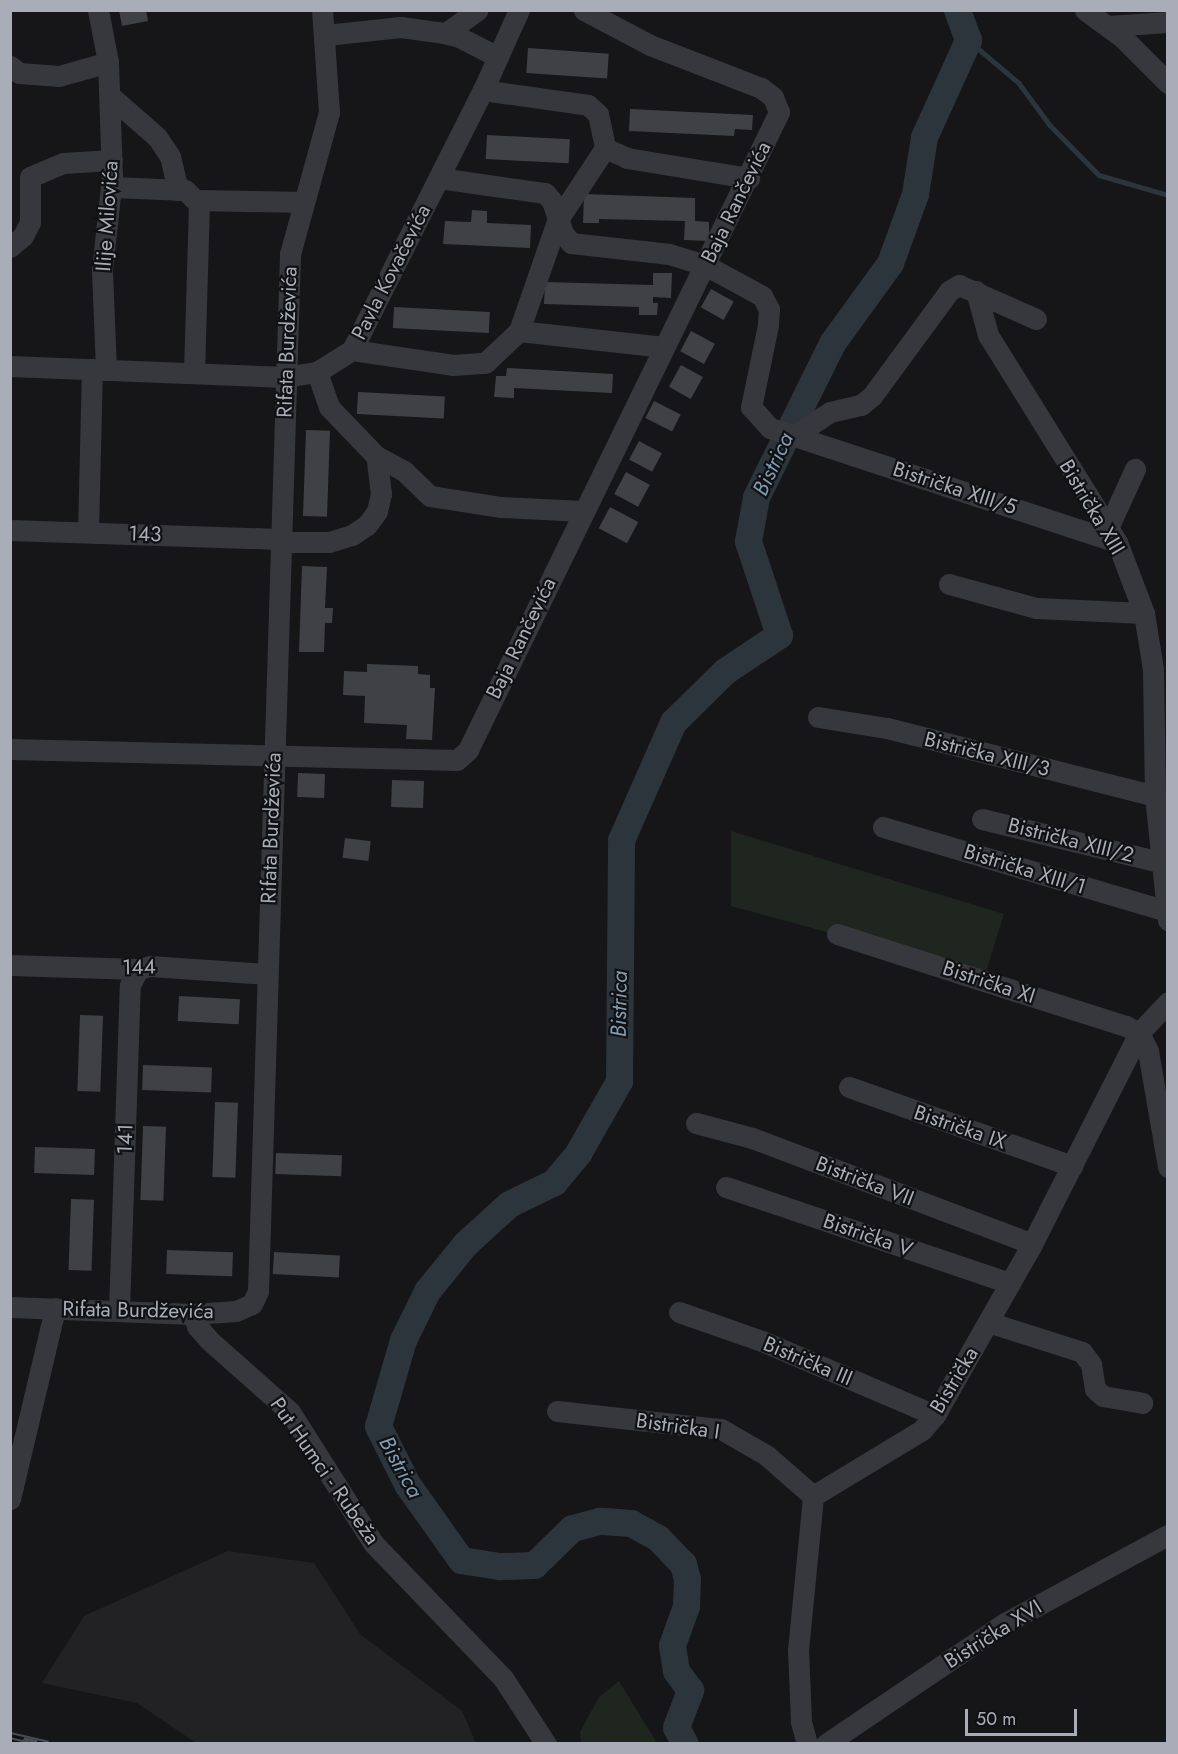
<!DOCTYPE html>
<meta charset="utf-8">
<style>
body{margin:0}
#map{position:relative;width:1178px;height:1754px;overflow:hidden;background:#161618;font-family:Jost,sans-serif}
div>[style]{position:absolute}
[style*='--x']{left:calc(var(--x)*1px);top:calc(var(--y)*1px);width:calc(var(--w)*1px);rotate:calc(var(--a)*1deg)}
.built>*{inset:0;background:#222225}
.green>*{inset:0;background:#1e261f}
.stream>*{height:4.5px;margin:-2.25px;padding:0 2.25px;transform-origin:2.25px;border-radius:2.25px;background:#2c353c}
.river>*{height:27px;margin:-13.5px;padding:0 13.5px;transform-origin:13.5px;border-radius:13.5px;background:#2c353c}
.building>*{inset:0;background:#404145;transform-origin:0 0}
.minor>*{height:21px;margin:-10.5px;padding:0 10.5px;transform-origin:10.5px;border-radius:10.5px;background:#37383d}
.rail>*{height:7px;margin-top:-3.5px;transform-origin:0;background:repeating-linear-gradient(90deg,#111113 0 14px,#4a4c52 0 28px);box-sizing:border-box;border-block:2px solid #4a4c52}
span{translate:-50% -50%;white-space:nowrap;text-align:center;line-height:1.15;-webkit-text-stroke:4.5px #111113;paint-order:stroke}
.street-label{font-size:21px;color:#a8adb8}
.water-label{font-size:22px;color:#7f9bb3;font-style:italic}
.frame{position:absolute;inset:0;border:12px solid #a8adb8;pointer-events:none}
.scale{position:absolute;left:965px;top:1709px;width:112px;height:27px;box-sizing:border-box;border:3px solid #a8adb8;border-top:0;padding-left:8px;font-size:18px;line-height:21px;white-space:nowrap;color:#a8adb8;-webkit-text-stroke:4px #111113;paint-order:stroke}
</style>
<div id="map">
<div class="built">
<div style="clip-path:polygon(228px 1551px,314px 1563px,360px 1634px,462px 1711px,476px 1743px,196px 1743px,137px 1703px,42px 1683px,84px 1616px)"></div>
</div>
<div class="green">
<div style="clip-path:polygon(731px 831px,1004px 914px,985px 975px,731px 906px)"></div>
<div style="clip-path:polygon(619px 1681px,657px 1743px,581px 1743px,580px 1732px,599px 1697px)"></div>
</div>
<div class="stream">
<div style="--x:968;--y:40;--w:67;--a:40.1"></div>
<div style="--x:1019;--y:83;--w:52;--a:53.6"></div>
<div style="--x:1050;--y:125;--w:70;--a:45.6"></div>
<div style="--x:1099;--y:175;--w:72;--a:16.2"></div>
</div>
<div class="river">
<div style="--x:685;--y:1744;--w:19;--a:-118"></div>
<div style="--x:676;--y:1727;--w:40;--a:-69"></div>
<div style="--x:690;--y:1690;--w:24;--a:-126"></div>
<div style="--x:676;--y:1671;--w:26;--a:-99"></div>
<div style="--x:672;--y:1645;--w:41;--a:-70.3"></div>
<div style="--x:686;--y:1606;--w:27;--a:-88"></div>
<div style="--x:687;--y:1579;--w:16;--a:-105"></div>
<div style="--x:683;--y:1564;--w:36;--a:-134"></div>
<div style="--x:658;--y:1538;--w:31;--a:-151"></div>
<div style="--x:631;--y:1523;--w:32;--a:-176"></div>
<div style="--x:599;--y:1521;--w:28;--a:165"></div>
<div style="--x:572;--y:1528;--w:53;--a:135.8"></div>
<div style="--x:534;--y:1565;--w:35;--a:178"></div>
<div style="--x:499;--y:1566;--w:38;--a:-171"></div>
<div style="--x:461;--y:1560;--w:93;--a:-125.4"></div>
<div style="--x:407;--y:1484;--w:65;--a:-116.6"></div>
<div style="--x:378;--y:1426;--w:90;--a:-73.8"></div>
<div style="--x:403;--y:1340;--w:55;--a:-63.9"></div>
<div style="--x:427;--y:1291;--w:60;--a:-51"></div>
<div style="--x:465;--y:1244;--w:59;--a:-42.3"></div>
<div style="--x:509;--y:1204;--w:50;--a:-26.1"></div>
<div style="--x:554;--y:1182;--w:38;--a:-50"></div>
<div style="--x:578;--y:1153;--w:83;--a:-60.3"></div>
<div style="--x:619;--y:1081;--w:241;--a:-89.5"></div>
<div style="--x:621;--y:840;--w:129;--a:-66.2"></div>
<div style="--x:673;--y:722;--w:73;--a:-44.4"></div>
<div style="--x:725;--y:671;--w:65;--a:-33.7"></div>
<div style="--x:779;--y:635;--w:99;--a:-108.3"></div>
<div style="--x:748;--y:541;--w:45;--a:-79.7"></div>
<div style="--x:756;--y:497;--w:172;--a:-63.7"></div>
<div style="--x:832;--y:343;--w:99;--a:-54.1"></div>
<div style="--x:890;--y:263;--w:73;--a:-70.1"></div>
<div style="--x:915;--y:194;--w:58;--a:-81"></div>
<div style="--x:924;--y:137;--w:107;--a:-65.6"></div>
<div style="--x:968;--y:40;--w:32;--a:-110"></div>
</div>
<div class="building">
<div style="clip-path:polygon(119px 10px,146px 10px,148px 21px,122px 26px)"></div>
<div style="left:528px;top:48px;width:81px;height:25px;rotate:4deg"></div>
<div style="clip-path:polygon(630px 109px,753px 115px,752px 130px,735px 129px,734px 136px,629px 131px)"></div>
<div style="left:487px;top:135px;width:83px;height:24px;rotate:3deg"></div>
<div style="clip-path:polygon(584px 194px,695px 198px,695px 221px,709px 222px,709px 241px,684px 240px,685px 221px,599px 219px,599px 223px,583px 223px)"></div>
<div style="clip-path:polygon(472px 210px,487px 211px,487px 223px,531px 225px,530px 248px,443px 244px,445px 221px,471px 222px)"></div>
<div style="clip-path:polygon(653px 273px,672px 273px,671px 298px,653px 297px,653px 303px,658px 303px,657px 315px,639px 315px,639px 307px,544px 304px,545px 282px,653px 285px)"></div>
<div style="left:711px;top:289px;width:26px;height:21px;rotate:29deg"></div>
<div style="left:394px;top:307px;width:96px;height:21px;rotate:3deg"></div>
<div style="left:691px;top:331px;width:27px;height:23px;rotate:28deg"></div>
<div style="left:681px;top:365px;width:25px;height:25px;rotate:29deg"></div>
<div style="clip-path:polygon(507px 368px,613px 374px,612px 393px,514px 388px,514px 398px,494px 397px,496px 376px,506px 376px)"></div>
<div style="left:358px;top:392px;width:87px;height:22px;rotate:3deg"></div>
<div style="left:654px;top:401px;width:30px;height:19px;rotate:27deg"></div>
<div style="left:306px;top:430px;width:24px;height:86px;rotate:2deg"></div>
<div style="left:639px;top:441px;width:26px;height:21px;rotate:28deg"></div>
<div style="left:626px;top:472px;width:27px;height:25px;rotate:28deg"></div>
<div style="left:610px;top:507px;width:32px;height:24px;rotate:28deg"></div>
<div style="clip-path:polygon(302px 566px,327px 567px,325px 608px,333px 608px,332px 623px,325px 623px,324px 652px,299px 652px)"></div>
<div style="clip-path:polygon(367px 664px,418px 666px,418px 674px,430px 675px,430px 688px,435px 688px,432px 740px,406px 739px,407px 725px,364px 723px,365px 696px,343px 695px,344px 671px,367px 672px)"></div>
<div style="left:298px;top:773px;width:27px;height:24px;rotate:2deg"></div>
<div style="left:392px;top:780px;width:32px;height:27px;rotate:2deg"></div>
<div style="left:345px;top:838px;width:26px;height:20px;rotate:7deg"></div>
<div style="left:179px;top:996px;width:61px;height:25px;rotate:3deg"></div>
<div style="left:80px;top:1015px;width:23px;height:76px;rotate:2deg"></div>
<div style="left:143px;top:1065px;width:69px;height:25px;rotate:2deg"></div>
<div style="left:215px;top:1102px;width:23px;height:75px;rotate:2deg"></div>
<div style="left:143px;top:1126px;width:23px;height:74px;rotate:2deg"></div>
<div style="left:35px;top:1147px;width:60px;height:26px;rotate:2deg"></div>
<div style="left:276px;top:1153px;width:66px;height:21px;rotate:2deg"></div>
<div style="left:71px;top:1199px;width:23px;height:71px;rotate:2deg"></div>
<div style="left:167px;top:1250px;width:66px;height:24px;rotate:2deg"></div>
<div style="left:274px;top:1252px;width:66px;height:22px;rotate:3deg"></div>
</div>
<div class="minor">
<div style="--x:1085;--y:10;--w:47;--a:36.4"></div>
<div style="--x:1123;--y:38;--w:64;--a:45"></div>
<div style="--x:1108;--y:26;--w:60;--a:-3.8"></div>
<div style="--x:446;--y:33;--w:39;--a:-36"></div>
<div style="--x:326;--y:35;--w:75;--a:-6.1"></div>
<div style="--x:401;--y:27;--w:37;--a:8"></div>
<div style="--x:438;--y:32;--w:19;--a:12"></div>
<div style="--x:457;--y:36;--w:46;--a:27.1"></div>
<div style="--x:10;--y:66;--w:11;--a:38"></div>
<div style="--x:19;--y:73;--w:40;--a:4.3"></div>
<div style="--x:59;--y:76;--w:51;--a:-15.9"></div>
<div style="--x:108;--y:62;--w:53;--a:-100.9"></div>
<div style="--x:483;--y:90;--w:106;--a:8.1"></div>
<div style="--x:588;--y:105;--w:13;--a:42"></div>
<div style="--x:598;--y:114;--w:35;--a:78"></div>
<div style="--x:605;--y:148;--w:24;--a:24"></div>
<div style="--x:627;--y:158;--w:124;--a:9.3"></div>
<div style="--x:110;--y:96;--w:62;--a:41.1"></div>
<div style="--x:157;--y:137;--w:23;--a:56"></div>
<div style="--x:170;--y:156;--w:35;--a:77"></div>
<div style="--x:439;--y:178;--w:107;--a:8.1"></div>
<div style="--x:545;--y:193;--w:11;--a:49"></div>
<div style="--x:552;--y:201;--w:34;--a:71"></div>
<div style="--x:563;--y:233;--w:13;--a:51"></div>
<div style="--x:571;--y:243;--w:99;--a:6.4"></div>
<div style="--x:669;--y:254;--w:38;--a:17"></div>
<div style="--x:705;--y:265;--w:65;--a:28.5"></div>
<div style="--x:762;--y:296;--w:15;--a:62"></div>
<div style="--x:769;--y:309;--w:16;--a:94"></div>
<div style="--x:768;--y:325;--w:84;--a:101.7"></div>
<div style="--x:751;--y:407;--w:28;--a:48"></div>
<div style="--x:770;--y:428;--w:365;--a:18.2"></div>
<div style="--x:111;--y:187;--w:74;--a:2.3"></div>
<div style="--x:185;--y:190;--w:20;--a:45"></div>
<div style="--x:199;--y:204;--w:169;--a:91.7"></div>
<div style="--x:197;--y:200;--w:106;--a:1.1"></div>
<div style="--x:10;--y:247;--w:17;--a:-40"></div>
<div style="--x:23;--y:236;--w:16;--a:-63"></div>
<div style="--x:30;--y:222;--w:45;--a:-90"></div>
<div style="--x:30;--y:177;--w:36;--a:-23"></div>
<div style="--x:63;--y:163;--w:49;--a:-3.5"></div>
<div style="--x:976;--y:291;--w:46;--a:74.7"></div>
<div style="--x:988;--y:335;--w:244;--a:58.1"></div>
<div style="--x:1117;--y:542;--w:76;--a:69.2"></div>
<div style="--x:1144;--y:613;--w:57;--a:80.9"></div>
<div style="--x:1153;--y:669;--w:127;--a:89.1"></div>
<div style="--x:1155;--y:796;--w:125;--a:84"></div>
<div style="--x:519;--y:331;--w:116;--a:-70.9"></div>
<div style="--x:557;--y:221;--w:87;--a:-56.7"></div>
<div style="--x:352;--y:350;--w:102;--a:8.4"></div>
<div style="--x:453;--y:365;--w:32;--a:-4"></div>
<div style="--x:485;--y:363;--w:47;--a:-43.3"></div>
<div style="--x:519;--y:331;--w:146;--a:6.3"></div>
<div style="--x:10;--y:366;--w:275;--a:2.3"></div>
<div style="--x:285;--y:377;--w:32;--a:-9"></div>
<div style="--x:317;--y:372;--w:41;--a:-32.2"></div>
<div style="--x:352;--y:350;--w:291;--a:-63.3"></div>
<div style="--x:483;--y:90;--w:88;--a:-65.8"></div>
<div style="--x:106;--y:370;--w:100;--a:-92.3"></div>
<div style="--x:102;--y:270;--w:94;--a:-83.9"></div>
<div style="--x:112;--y:177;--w:115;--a:-92"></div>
<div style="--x:317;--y:372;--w:37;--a:71"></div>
<div style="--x:329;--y:407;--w:68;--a:46.2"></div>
<div style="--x:376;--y:456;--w:32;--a:28"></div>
<div style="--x:404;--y:471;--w:36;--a:44"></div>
<div style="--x:430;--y:496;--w:72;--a:8.8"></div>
<div style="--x:501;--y:507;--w:81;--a:2.8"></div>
<div style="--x:792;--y:437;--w:45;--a:-33.3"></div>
<div style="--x:830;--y:412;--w:32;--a:-13"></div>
<div style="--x:861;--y:405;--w:14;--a:-39"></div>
<div style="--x:872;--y:396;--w:130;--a:-53.7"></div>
<div style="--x:949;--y:291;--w:12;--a:-31"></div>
<div style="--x:959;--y:285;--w:84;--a:23.8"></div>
<div style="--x:1108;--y:528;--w:65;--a:-65.4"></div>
<div style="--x:10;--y:530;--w:270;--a:1.9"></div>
<div style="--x:88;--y:532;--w:163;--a:-88.6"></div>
<div style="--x:279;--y:542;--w:50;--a:0"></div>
<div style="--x:329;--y:542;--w:24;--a:-17"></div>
<div style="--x:352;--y:535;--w:18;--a:-34"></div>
<div style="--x:367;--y:525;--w:17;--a:-54"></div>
<div style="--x:377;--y:511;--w:17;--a:-77"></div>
<div style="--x:381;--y:494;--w:38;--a:-97"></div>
<div style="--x:949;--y:584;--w:90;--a:15.4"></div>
<div style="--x:1036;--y:608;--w:108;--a:2.7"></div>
<div style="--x:818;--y:717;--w:70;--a:9.1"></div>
<div style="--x:887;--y:728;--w:276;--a:14.2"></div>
<div style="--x:10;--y:749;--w:447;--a:1.4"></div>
<div style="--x:457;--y:760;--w:15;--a:-42"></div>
<div style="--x:468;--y:750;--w:710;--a:-64.01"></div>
<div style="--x:779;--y:112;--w:16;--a:-112"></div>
<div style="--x:773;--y:97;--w:15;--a:-143"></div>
<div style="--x:761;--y:88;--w:119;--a:-158.8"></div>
<div style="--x:650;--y:45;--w:75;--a:-152.1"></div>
<div style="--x:982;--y:819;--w:183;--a:13.6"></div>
<div style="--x:883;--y:827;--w:295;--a:16.5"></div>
<div style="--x:837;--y:934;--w:303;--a:17.7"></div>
<div style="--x:1126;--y:1026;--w:15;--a:28"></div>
<div style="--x:10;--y:965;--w:128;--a:1.8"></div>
<div style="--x:138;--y:969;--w:12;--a:-14"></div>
<div style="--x:150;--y:966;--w:117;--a:3.9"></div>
<div style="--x:1139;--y:1033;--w:20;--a:63"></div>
<div style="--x:1148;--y:1051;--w:118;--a:80.2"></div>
<div style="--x:849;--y:1087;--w:237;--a:19.5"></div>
<div style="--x:696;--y:1123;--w:58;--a:15"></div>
<div style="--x:752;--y:1138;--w:299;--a:20.7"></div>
<div style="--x:726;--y:1187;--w:300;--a:18.7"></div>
<div style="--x:10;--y:1307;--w:183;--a:2.2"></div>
<div style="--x:193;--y:1314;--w:43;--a:-4"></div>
<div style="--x:236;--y:1311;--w:17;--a:-24"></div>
<div style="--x:252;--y:1304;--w:14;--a:-65"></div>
<div style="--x:258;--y:1291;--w:1037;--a:-88.23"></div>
<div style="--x:290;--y:254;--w:147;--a:-74.6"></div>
<div style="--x:329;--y:112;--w:102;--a:-93.9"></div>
<div style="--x:119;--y:1311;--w:326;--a:-88.1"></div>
<div style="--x:130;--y:985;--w:18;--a:-63"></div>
<div style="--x:679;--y:1312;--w:88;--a:19.3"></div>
<div style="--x:762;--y:1341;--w:188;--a:23.2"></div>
<div style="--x:193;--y:1314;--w:13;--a:72"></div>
<div style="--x:197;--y:1326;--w:18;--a:49"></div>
<div style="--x:209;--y:1340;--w:108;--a:41.6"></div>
<div style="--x:290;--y:1412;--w:155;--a:57.6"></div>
<div style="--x:373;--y:1543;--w:187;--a:46.1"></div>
<div style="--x:503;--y:1678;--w:79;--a:56.9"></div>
<div style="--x:988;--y:1322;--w:99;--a:17.7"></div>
<div style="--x:1082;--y:1352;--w:15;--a:53"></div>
<div style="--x:1091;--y:1364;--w:25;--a:81"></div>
<div style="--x:1095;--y:1389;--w:11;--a:41"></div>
<div style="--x:1103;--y:1396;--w:40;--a:10"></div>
<div style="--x:557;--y:1411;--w:165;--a:6.3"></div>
<div style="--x:721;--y:1429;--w:52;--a:30"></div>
<div style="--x:766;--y:1455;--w:62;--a:41.1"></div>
<div style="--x:10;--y:1499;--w:196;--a:-76.7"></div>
<div style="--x:807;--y:1744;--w:24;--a:-105"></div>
<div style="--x:801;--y:1721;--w:71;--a:-92.4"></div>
<div style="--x:798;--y:1650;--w:155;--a:-84.4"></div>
<div style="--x:813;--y:1496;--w:127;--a:-31.2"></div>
<div style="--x:922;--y:1430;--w:20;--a:-49"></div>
<div style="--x:935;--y:1415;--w:197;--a:-60.4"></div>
<div style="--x:1032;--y:1244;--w:237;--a:-63.1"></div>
<div style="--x:1139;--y:1033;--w:42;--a:-46.9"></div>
<div style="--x:826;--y:1744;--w:216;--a:-34.1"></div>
<div style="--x:1005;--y:1623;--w:185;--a:-28.4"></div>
</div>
<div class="rail">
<div style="--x:10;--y:1735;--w:39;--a:13"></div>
</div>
<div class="street-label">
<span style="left:736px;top:202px;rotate:-64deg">Baja Rančevića</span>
<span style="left:107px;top:216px;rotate:-86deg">Ilije Milovića</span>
<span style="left:391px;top:272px;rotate:-63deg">Pavla Kovačevića</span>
<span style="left:287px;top:342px;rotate:-88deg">Rifata Burdževića</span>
<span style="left:955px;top:488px;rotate:18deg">Bistrička XIII/5</span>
<span style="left:1092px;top:507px;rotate:59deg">Bistrička XIII</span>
<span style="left:145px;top:534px;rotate:2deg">143</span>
<span style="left:521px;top:638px;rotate:-64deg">Baja Rančevića</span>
<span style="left:987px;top:754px;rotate:14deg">Bistrička XIII/3</span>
<span style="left:271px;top:828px;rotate:-88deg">Rifata Burdževića</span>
<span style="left:1071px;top:840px;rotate:14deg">Bistrička XIII/2</span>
<span style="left:1025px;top:869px;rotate:17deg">Bistrička XIII/1</span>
<span style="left:139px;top:967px;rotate:-1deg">144</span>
<span style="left:989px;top:982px;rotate:18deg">Bistrička XI</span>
<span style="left:960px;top:1127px;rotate:19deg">Bistrička IX</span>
<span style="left:125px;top:1139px;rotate:-88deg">141</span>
<span style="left:865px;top:1181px;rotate:21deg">Bistrička VII</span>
<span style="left:868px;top:1235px;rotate:19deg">Bistrička V</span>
<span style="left:138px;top:1310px;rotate:1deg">Rifata Burdževića</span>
<span style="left:808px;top:1361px;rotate:23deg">Bistrička III</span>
<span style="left:954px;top:1380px;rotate:-59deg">Bistrička</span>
<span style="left:678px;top:1426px;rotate:8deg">Bistrička I</span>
<span style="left:325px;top:1471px;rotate:55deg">Put Humci - Rubeža</span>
<span style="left:993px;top:1634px;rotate:-32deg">Bistrička XVI</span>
</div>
<div class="water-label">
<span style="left:773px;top:464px;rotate:-65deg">Bistrica</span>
<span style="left:619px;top:1004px;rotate:-89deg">Bistrica</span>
<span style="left:401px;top:1467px;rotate:61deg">Bistrica</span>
</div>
<div class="frame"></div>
<div class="scale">50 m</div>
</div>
